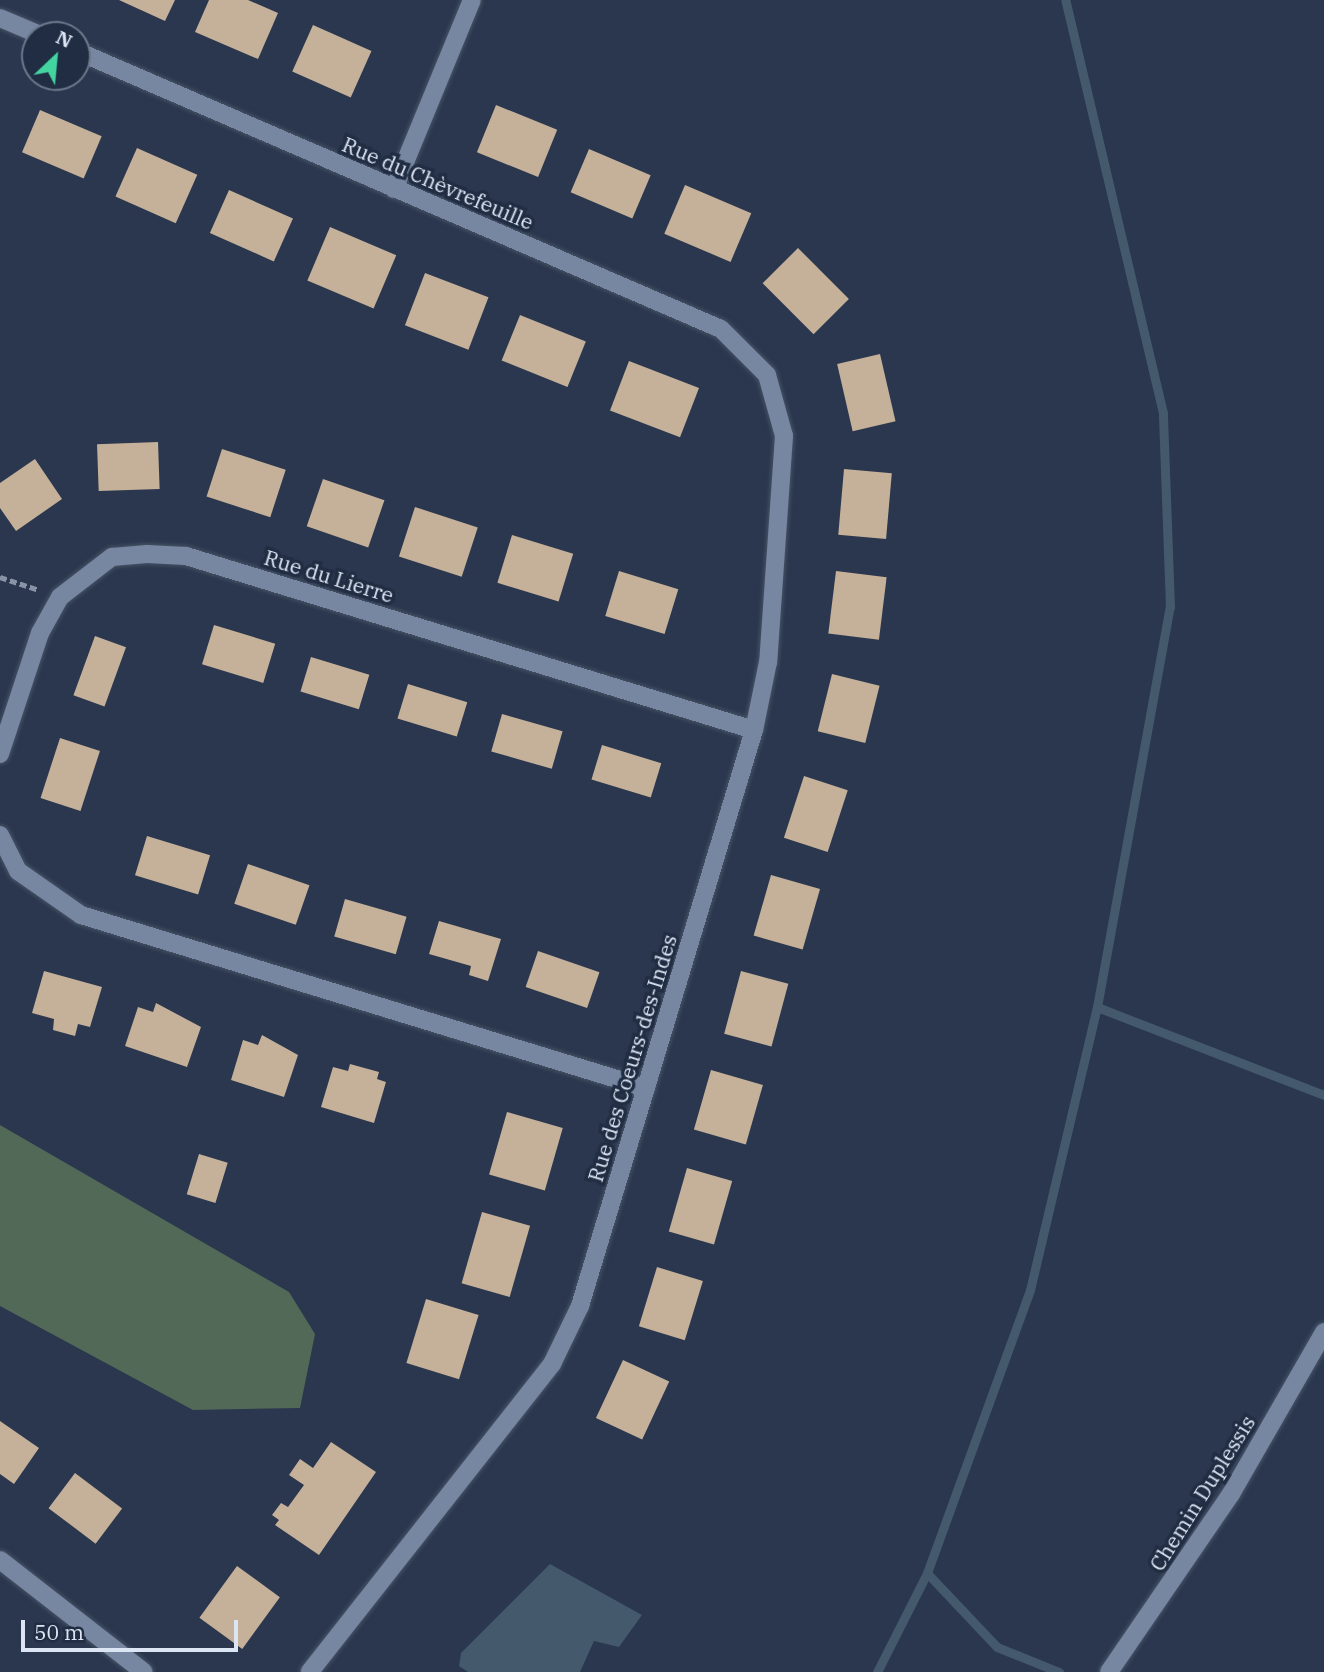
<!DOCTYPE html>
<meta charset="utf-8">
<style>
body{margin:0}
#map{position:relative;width:1324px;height:1672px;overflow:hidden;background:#2a374e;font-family:"IBM Plex Serif",serif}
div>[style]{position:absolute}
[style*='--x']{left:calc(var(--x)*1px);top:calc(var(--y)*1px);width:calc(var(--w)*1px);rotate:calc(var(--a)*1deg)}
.forest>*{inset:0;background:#526957}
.water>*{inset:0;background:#44596c}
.stream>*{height:9px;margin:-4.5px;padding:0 4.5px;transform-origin:4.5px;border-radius:4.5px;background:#44596c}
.building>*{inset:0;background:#c5b199;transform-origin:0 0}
.path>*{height:4.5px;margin-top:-2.25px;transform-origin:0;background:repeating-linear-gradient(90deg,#8893a6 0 7px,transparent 0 10.5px)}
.roads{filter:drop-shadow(0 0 2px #475265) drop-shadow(0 0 2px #475265)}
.minor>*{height:18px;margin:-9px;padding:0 9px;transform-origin:9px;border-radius:9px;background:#7787a1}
.tertiary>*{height:18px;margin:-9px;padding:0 9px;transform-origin:9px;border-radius:9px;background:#7787a1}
span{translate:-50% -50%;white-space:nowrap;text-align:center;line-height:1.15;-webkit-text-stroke:7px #202d43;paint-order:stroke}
.street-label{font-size:21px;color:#dce5f4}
.north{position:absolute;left:21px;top:21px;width:70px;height:70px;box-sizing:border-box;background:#202d43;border:2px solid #6b778a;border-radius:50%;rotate:26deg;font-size:19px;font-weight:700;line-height:28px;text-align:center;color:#dce5f4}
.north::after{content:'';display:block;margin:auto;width:24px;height:32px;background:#43d4a0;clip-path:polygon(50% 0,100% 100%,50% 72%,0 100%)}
.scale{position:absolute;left:21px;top:1620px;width:217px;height:32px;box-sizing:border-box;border:4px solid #dce5f4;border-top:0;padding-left:9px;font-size:21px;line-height:24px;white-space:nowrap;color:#dce5f4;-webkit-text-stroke:5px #202d43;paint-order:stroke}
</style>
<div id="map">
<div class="forest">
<div style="clip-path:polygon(0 1125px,289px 1292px,315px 1334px,300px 1408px,193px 1410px,0 1306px)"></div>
</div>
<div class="water">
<div style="clip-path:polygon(550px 1564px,642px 1615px,619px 1647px,594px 1641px,580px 1672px,468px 1672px,459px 1666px,461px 1653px)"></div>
</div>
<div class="stream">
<div style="--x:1097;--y:1007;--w:243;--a:21.2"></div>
<div style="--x:927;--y:1573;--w:102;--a:46.6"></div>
<div style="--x:997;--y:1647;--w:67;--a:22"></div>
<div style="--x:877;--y:1672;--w:111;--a:-63.2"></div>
<div style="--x:927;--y:1573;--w:301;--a:-70"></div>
<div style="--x:1030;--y:1290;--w:291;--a:-76.7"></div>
<div style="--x:1097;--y:1007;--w:407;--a:-79.7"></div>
<div style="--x:1170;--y:607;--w:194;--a:-92.1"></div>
<div style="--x:1163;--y:413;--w:424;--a:-103.3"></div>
</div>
<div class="building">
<div style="clip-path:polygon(119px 0,175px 0,165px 21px)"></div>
<div style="clip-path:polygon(209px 0,248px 0,278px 13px,258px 59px,195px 32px)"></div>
<div style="left:313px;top:25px;width:64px;height:51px;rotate:24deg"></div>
<div style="left:496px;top:105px;width:66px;height:51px;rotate:22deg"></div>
<div style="left:40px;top:110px;width:67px;height:46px;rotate:23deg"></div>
<div style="left:137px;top:148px;width:66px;height:53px;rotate:24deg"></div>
<div style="left:589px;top:149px;width:67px;height:47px;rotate:23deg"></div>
<div style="left:685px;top:185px;width:72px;height:53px;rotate:23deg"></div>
<div style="left:229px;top:190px;width:70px;height:47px;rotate:24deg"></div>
<div style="left:330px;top:227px;width:72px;height:58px;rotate:23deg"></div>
<div style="left:798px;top:248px;width:72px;height:50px;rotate:45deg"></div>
<div style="left:425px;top:273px;width:68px;height:56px;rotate:21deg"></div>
<div style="left:520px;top:315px;width:71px;height:49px;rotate:22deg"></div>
<div style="left:880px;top:354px;width:69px;height:44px;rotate:77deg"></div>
<div style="left:629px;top:361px;width:75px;height:53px;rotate:21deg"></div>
<div style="left:158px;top:442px;width:47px;height:61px;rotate:88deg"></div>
<div style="left:222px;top:449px;width:67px;height:50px;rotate:18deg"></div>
<div style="clip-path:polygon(35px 459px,62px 499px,16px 531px,0 508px,0 483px)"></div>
<div style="left:844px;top:469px;width:48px;height:66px;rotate:5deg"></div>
<div style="left:323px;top:479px;width:65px;height:50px;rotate:19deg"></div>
<div style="left:415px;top:507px;width:66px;height:52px;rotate:18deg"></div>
<div style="left:512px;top:535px;width:64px;height:50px;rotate:17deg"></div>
<div style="left:619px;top:571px;width:62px;height:47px;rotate:17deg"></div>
<div style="left:836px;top:571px;width:51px;height:63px;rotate:7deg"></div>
<div style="left:214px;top:625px;width:64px;height:41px;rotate:17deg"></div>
<div style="left:95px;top:636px;width:33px;height:63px;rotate:20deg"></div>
<div style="left:311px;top:657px;width:61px;height:36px;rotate:17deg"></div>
<div style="left:832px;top:674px;width:49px;height:59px;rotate:14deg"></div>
<div style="left:408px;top:684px;width:62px;height:36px;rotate:17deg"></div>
<div style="left:502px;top:714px;width:63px;height:39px;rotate:16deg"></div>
<div style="left:60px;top:738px;width:42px;height:63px;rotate:18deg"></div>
<div style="left:602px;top:745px;width:62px;height:36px;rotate:17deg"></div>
<div style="left:804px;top:776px;width:46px;height:65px;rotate:18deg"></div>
<div style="left:147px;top:836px;width:66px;height:41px;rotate:17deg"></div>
<div style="left:248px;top:864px;width:65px;height:42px;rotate:19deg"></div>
<div style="left:771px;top:875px;width:51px;height:63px;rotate:16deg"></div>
<div style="left:345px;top:899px;width:64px;height:39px;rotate:16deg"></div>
<div style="clip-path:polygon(439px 921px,501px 939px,488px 981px,469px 975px,471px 966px,429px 954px)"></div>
<div style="left:538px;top:951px;width:65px;height:38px;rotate:19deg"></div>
<div style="clip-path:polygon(44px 971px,102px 987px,90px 1027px,78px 1024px,75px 1036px,53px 1030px,54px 1019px,32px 1013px)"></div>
<div style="left:741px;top:971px;width:49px;height:65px;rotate:15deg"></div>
<div style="clip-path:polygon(156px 1003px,201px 1027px,187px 1067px,125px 1046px,138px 1007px,153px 1012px)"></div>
<div style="clip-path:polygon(262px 1035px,298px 1055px,284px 1097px,231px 1080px,243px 1040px,258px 1045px)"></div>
<div style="clip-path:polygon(350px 1064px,379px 1072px,377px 1079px,386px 1082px,374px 1123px,321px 1107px,333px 1067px,348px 1071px)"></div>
<div style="left:711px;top:1070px;width:54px;height:62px;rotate:16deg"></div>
<div style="left:507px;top:1112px;width:58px;height:65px;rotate:16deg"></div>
<div style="left:199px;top:1154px;width:30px;height:42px;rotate:17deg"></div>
<div style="left:687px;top:1168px;width:47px;height:66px;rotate:16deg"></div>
<div style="left:482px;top:1212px;width:50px;height:74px;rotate:16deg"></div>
<div style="left:657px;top:1267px;width:48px;height:62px;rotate:17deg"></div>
<div style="left:426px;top:1299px;width:55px;height:67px;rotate:17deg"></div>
<div style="left:623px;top:1360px;width:51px;height:64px;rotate:25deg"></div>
<div style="clip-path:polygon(0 1421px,39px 1448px,14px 1484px,0 1474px)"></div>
<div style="clip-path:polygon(331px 1442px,376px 1472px,319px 1555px,275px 1525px,279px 1520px,272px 1515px,281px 1503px,288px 1507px,304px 1485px,289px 1475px,300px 1459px,313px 1468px)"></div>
<div style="left:75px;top:1473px;width:59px;height:44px;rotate:37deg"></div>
<div style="left:237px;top:1566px;width:53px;height:64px;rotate:36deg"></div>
</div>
<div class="path">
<div style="--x:0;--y:577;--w:41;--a:18.4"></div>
</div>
<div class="roads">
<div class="minor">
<div style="--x:0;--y:18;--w:43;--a:23"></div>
<div style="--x:77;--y:51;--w:701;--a:23.35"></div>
<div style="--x:721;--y:329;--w:65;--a:45"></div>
<div style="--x:767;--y:375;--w:63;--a:74.4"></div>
<div style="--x:784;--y:436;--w:227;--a:94"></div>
<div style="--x:768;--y:662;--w:69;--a:101.6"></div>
<div style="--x:754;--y:730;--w:602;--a:106.81"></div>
<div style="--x:580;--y:1306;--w:64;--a:115.8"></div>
<div style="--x:552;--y:1364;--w:392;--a:128.2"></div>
<div style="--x:394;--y:189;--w:204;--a:-67.6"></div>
<div style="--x:0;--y:754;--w:127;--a:-71.7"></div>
<div style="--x:40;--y:633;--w:41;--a:-60.9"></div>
<div style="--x:60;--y:597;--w:66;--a:-37.6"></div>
<div style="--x:112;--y:557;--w:35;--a:-5"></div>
<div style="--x:147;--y:554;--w:39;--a:3"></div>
<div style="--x:186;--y:556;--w:594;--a:17.03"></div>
<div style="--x:0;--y:835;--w:40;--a:63.4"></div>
<div style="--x:18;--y:871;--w:77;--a:34.9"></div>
<div style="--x:81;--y:915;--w:591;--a:17.02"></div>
<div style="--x:0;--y:1560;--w:182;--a:37.9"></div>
</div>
<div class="tertiary">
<div style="--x:1109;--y:1672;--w:216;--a:-55.6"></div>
<div style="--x:1231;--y:1494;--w:187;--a:-60.1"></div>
</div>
</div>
<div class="street-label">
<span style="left:438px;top:183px;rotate:23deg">Rue du Chèvrefeuille</span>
<span style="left:329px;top:576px;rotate:17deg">Rue du Lierre</span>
<span style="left:632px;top:1058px;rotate:-73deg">Rue des Coeurs-des-Indes</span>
<span style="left:1202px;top:1493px;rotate:-58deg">Chemin Duplessis</span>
</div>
<div class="north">N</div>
<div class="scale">50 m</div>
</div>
